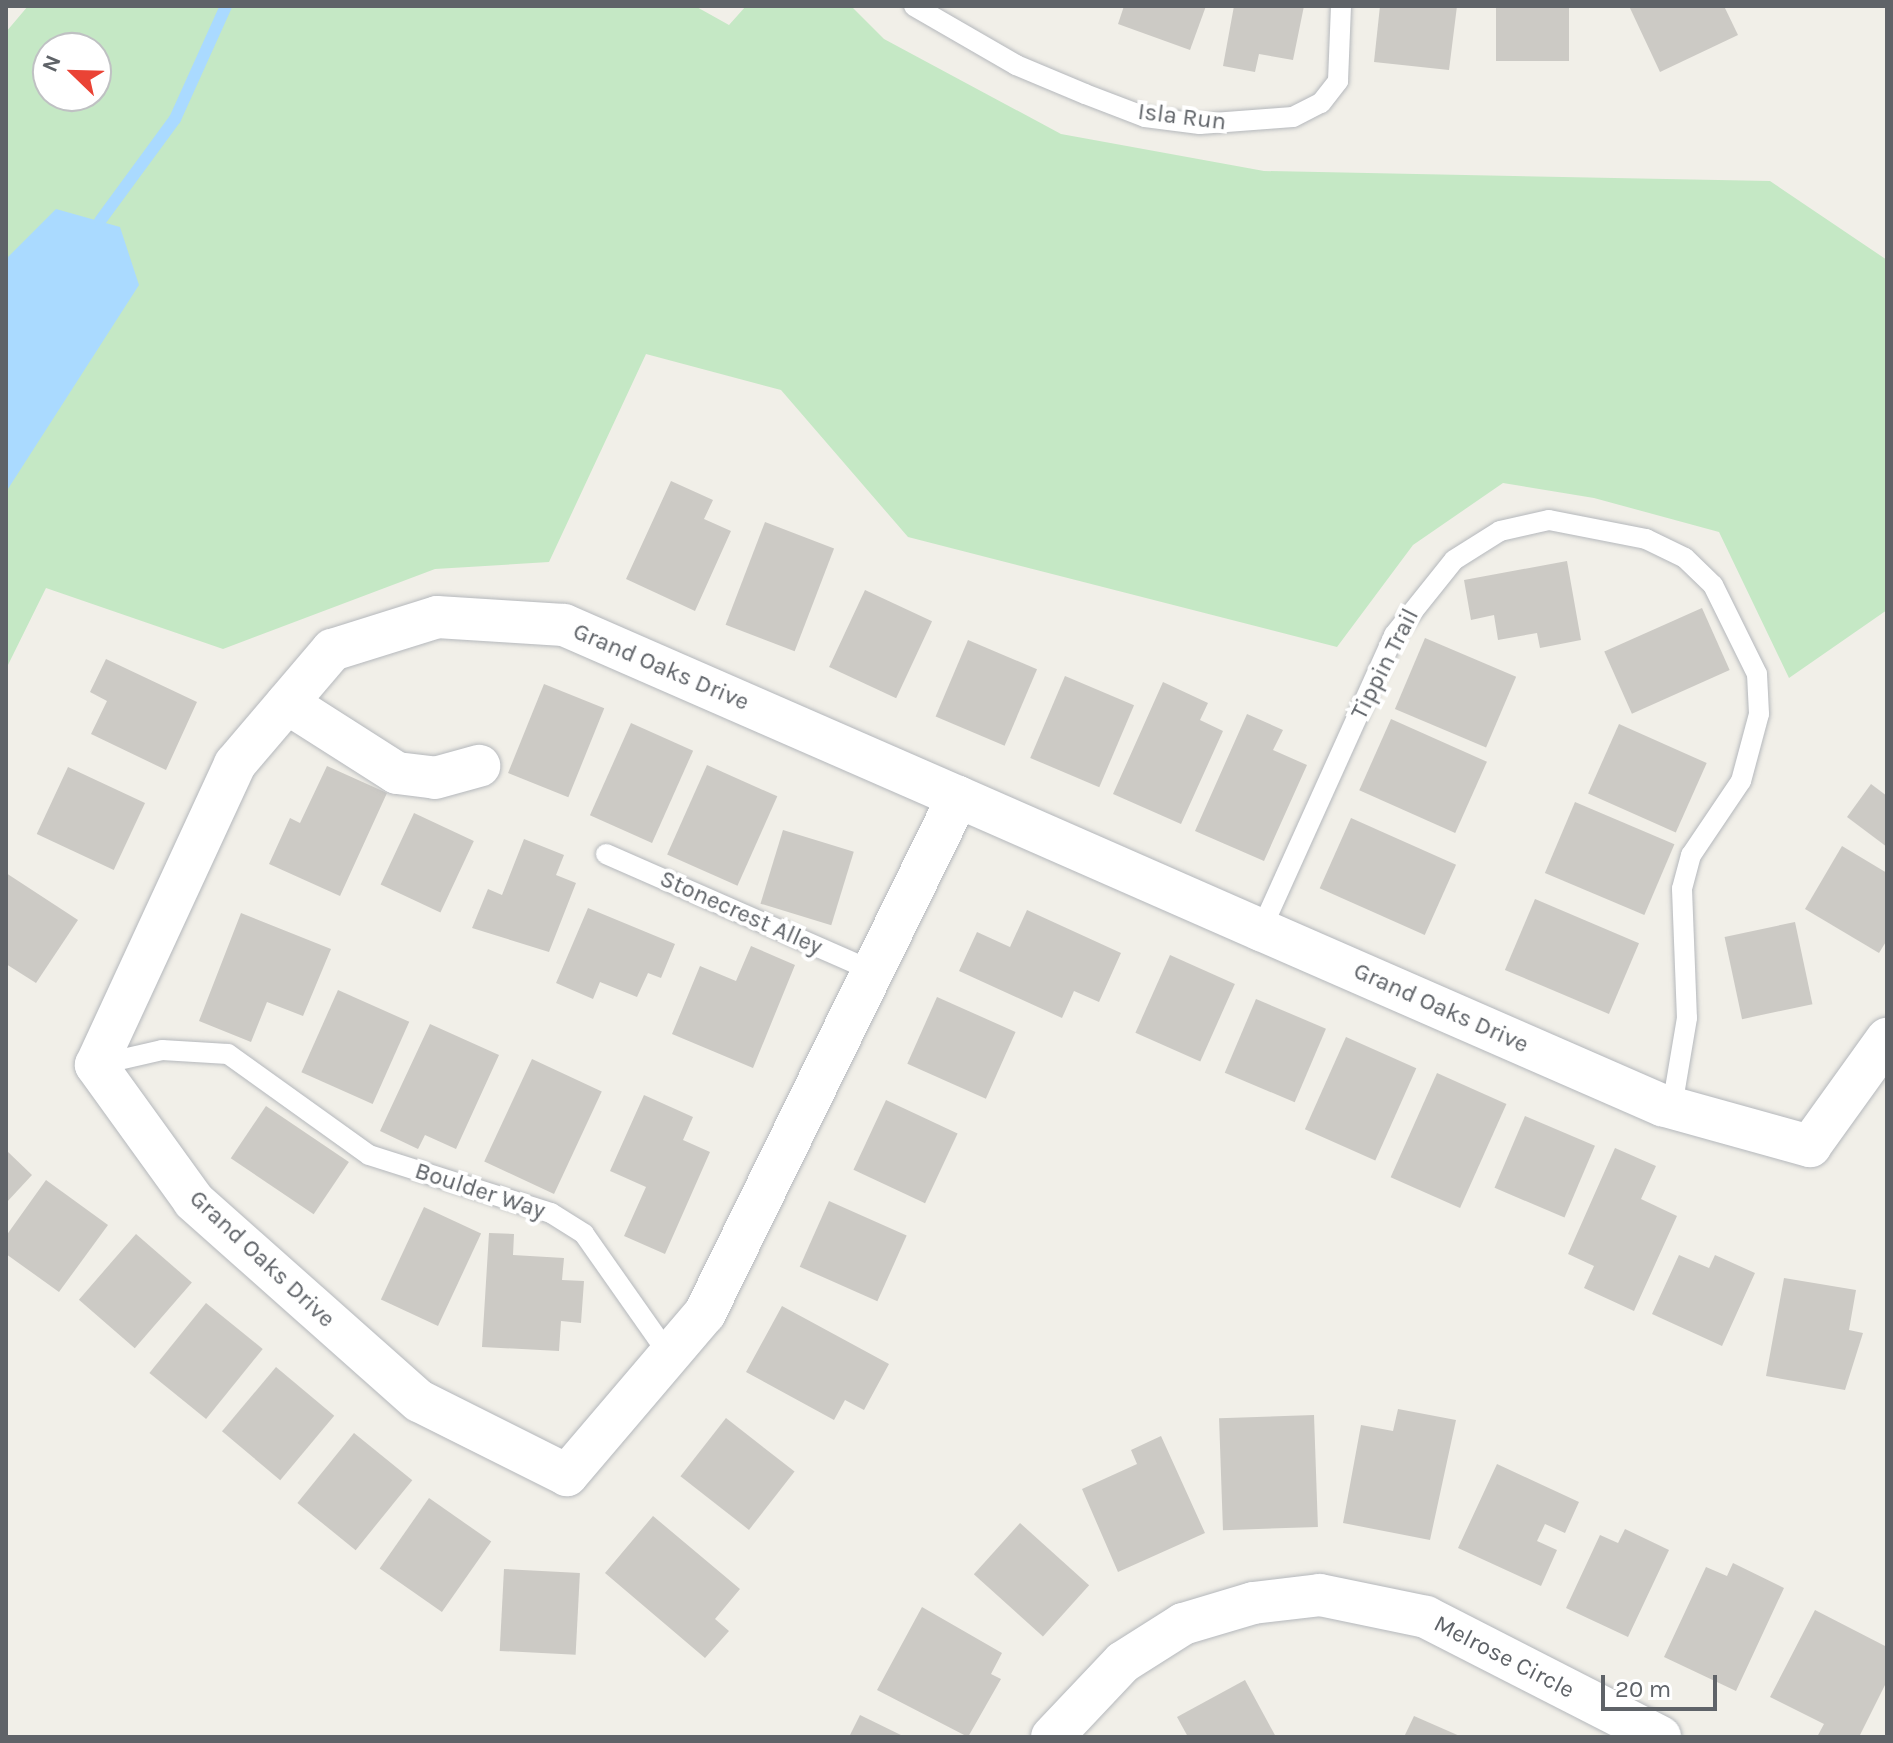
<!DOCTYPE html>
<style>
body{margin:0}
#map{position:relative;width:1893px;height:1743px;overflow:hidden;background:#f1efe8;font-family:Karla,sans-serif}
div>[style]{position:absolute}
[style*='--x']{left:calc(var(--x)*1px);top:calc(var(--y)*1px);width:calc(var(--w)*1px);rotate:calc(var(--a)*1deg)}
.green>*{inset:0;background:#c5e8c5}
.water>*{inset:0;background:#aadaff}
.stream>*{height:12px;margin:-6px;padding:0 6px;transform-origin:6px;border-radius:6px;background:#aadaff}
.building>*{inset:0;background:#cccac5;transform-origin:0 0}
.roads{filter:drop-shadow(0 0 2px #b5b8bc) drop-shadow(0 0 2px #b5b8bc)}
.lane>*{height:20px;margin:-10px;padding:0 10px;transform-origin:10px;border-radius:10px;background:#fff}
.street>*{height:42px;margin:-21px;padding:0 21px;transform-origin:21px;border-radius:21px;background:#fff}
span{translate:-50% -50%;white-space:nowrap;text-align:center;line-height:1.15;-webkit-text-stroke:8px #fff;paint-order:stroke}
.street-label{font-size:24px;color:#5f6368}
.frame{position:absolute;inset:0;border:8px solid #5f6368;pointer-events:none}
.north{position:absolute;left:32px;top:32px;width:80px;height:80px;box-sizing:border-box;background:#fff;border:2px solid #bfc1c3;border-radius:50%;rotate:293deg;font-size:22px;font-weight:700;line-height:32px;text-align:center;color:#5f6368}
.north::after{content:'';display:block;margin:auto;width:28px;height:36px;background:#ea4335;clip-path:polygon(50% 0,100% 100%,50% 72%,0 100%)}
.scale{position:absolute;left:1601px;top:1675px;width:116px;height:36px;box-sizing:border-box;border:4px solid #5f6368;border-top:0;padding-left:10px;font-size:24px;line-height:28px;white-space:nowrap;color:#5f6368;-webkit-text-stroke:6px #fff;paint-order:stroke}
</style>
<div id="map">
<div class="green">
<div style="clip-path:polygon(evenodd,28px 6px,695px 6px,729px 25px,746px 6px,851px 6px,884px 39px,1061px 134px,1264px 171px,1770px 181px,1887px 260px,1887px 610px,1789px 678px,1719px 532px,1594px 498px,1503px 483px,1413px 545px,1337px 647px,908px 537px,781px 390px,646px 354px,549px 562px,435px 569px,223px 649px,46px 588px,6px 669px,6px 32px,28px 6px,48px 48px,96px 48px,96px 96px,48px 96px,48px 48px)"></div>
</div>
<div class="water">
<div style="clip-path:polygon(56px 209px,120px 227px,139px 285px,6px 492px,6px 259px)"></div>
</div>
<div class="stream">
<div style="--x:100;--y:221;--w:127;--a:-53.7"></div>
<div style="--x:175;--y:119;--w:124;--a:-65.7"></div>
</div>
<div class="building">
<div style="clip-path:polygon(1124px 6px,1206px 6px,1190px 50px,1118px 24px)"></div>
<div style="clip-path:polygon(1234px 6px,1304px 6px,1293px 60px,1259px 54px,1255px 72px,1223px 66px)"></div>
<div style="clip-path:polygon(1380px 6px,1457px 6px,1449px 70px,1374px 62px)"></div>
<div style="left:1496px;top:6px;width:73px;height:55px"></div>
<div style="clip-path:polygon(1629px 6px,1724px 6px,1738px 35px,1660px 72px)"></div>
<div style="clip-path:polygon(671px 481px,713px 500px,704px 519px,731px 531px,695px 611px,626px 579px)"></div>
<div style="left:765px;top:522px;width:74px;height:110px;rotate:21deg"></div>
<div style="clip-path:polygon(1567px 561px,1581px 640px,1540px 648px,1537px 633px,1498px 640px,1494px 615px,1471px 620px,1464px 580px)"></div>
<div style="left:865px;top:590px;width:74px;height:85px;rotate:25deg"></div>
<div style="left:1702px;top:608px;width:68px;height:107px;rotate:66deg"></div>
<div style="left:1425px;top:638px;width:99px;height:77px;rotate:23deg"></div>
<div style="left:968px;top:640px;width:75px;height:83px;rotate:23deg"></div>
<div style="clip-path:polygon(106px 659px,197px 702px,166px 770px,91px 734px,107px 701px,90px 692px)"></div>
<div style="left:1065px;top:676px;width:75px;height:89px;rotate:23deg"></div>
<div style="clip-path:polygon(1163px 682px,1208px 703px,1200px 720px,1223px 731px,1181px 824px,1113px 794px)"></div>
<div style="left:544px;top:684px;width:65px;height:96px;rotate:22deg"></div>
<div style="clip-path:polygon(1247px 714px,1283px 730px,1273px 750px,1307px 765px,1264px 861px,1195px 831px)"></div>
<div style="left:1391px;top:719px;width:105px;height:78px;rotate:24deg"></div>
<div style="left:631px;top:723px;width:68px;height:101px;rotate:24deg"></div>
<div style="left:1619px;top:724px;width:96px;height:76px;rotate:24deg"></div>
<div style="left:707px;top:765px;width:77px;height:98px;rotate:24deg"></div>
<div style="clip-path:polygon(327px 766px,387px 793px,340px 896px,269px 864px,290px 818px,300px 823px)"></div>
<div style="left:68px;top:767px;width:85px;height:74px;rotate:25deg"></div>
<div style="clip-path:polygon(1871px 784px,1887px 796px,1887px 847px,1847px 817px)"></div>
<div style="left:1575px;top:802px;width:108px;height:77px;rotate:23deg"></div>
<div style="left:414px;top:813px;width:66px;height:79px;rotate:25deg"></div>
<div style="left:1351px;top:818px;width:115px;height:77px;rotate:24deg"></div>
<div style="left:783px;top:830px;width:74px;height:77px;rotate:17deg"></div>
<div style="clip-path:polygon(524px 839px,564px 855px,556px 875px,576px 883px,549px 952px,472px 928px,488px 889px,502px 895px)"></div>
<div style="clip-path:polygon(1842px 846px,1887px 873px,1887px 940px,1879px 953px,1805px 909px)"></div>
<div style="clip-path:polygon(6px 873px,78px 920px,36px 983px,6px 964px)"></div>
<div style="left:1535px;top:899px;width:113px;height:77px;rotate:23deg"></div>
<div style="clip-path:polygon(588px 908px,675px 944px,661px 978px,648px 973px,637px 997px,600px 982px,593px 999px,556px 983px)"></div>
<div style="clip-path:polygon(1027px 910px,1121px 953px,1099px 1002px,1074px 991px,1062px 1018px,959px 971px,977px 932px,1010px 947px)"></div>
<div style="clip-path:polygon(241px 913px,331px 949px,303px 1016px,267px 1002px,251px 1042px,199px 1021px)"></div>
<div style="left:1795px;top:922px;width:84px;height:72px;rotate:78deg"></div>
<div style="clip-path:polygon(751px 946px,795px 965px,753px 1068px,672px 1034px,700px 966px,736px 981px)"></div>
<div style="left:1170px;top:955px;width:71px;height:85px;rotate:24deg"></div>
<div style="left:338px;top:990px;width:78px;height:90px;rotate:24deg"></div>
<div style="left:937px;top:997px;width:86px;height:73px;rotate:24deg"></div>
<div style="left:1256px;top:999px;width:76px;height:80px;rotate:23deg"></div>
<div style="clip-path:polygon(430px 1024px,499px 1055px,456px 1149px,425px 1135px,418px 1149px,380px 1131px)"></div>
<div style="left:1346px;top:1037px;width:77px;height:101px;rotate:24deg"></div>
<div style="left:532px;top:1059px;width:77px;height:113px;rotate:25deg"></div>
<div style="left:1437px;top:1073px;width:76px;height:114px;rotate:24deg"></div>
<div style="clip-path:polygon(644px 1095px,693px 1117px,683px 1140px,710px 1152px,665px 1254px,624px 1236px,646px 1187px,610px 1171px)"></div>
<div style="left:886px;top:1100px;width:79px;height:77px;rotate:25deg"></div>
<div style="left:266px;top:1106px;width:100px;height:63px;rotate:34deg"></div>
<div style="left:1525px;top:1116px;width:76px;height:78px;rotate:23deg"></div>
<div style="clip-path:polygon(1615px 1148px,1656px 1166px,1641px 1199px,1677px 1216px,1634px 1311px,1584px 1288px,1594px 1266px,1568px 1254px)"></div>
<div style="clip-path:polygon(6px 1150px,32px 1175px,6px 1203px)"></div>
<div style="clip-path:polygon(46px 1180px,108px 1225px,59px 1292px,6px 1254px,6px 1236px)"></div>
<div style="left:829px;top:1201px;width:85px;height:72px;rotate:24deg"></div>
<div style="left:424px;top:1207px;width:63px;height:102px;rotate:25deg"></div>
<div style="clip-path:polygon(489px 1233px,514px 1234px,513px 1255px,564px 1258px,562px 1280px,584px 1281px,581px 1323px,561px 1321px,559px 1351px,482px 1347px)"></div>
<div style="left:136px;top:1234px;width:74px;height:87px;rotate:41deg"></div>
<div style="clip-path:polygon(1679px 1255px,1709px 1268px,1715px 1255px,1755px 1273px,1722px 1346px,1652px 1314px)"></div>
<div style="clip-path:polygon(1784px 1278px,1856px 1290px,1849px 1330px,1863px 1333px,1845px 1390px,1766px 1376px)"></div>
<div style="left:206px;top:1303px;width:73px;height:90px;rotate:39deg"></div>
<div style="clip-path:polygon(782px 1306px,889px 1364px,864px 1410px,845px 1400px,834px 1420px,746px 1372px)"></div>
<div style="left:276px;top:1367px;width:76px;height:84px;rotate:40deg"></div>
<div style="clip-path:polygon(1398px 1409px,1456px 1420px,1430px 1540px,1343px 1523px,1361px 1425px,1393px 1431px)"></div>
<div style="left:1314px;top:1415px;width:112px;height:95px;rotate:88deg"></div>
<div style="left:726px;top:1418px;width:87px;height:74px;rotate:38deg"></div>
<div style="left:354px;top:1433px;width:75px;height:90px;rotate:39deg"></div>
<div style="clip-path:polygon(1161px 1436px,1205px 1533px,1118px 1572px,1082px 1489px,1137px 1464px,1131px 1450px)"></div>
<div style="clip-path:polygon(1497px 1464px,1579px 1502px,1565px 1533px,1545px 1524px,1537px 1541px,1557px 1550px,1541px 1586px,1458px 1548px)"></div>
<div style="left:429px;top:1498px;width:76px;height:86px;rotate:35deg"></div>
<div style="clip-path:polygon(653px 1516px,740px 1589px,715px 1619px,729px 1631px,705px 1658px,605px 1573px)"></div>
<div style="left:1020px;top:1523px;width:93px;height:69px;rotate:42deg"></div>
<div style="clip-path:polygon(1625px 1529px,1669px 1550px,1628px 1637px,1566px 1608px,1600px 1535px,1618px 1543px)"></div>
<div style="clip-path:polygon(1733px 1563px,1784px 1588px,1736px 1691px,1664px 1657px,1706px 1567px,1727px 1576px)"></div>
<div style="left:504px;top:1569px;width:76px;height:82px;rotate:3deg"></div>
<div style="clip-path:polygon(922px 1607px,1002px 1653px,991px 1674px,1001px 1679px,968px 1737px,877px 1690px)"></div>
<div style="clip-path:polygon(1815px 1610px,1887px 1647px,1887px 1681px,1859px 1737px,1817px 1737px,1824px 1724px,1770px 1697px)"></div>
<div style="clip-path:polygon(1245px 1680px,1276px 1737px,1188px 1737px,1177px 1717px)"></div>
<div style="clip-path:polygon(860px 1715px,905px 1737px,849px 1737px)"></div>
<div style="clip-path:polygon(1414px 1716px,1462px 1737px,1404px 1737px)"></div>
</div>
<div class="roads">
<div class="lane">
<div style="--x:914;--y:6;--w:118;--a:30"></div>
<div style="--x:1016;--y:65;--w:75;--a:22.8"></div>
<div style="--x:1085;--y:94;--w:64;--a:21"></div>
<div style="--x:1145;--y:117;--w:55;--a:7.3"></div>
<div style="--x:1200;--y:124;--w:93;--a:-4.3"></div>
<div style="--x:1293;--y:117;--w:31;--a:-27"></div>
<div style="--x:1321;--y:103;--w:28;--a:-52"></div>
<div style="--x:1338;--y:81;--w:75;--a:-87.7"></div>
<div style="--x:606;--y:854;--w:294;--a:23.7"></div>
<div style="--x:1261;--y:930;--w:324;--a:-65.7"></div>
<div style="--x:1394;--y:635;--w:96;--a:-51.3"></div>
<div style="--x:1454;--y:560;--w:54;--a:-32.2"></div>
<div style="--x:1500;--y:531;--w:50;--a:-12.7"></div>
<div style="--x:1549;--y:520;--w:99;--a:11.1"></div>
<div style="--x:1646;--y:539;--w:43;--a:26"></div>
<div style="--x:1685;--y:558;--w:39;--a:44"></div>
<div style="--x:1713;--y:585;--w:99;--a:63.7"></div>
<div style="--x:1757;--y:674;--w:40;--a:87.1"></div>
<div style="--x:1759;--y:714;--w:69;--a:105"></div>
<div style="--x:1741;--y:781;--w:89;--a:124"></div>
<div style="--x:1691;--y:855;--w:35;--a:105"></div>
<div style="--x:1682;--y:889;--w:129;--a:87.8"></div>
<div style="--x:1687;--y:1018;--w:90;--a:99.6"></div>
<div style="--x:97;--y:1065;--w:67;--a:-13"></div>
<div style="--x:162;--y:1050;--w:66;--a:3.5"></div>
<div style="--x:228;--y:1054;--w:173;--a:35.6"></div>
<div style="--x:369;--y:1155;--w:191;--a:17.7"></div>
<div style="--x:551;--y:1213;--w:39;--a:32"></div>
<div style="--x:584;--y:1234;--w:148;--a:54.9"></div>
</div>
<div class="street">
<div style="--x:287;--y:703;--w:130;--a:32.5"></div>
<div style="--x:397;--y:773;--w:38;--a:7"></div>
<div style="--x:435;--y:778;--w:46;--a:-15.3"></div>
<div style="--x:958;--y:797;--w:575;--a:116.12"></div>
<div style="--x:705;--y:1313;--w:213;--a:130.4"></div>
<div style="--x:567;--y:1475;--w:165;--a:-153.4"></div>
<div style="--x:419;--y:1401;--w:301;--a:-138.4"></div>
<div style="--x:194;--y:1201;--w:168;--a:-125.8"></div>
<div style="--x:96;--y:1065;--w:332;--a:-65.2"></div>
<div style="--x:235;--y:764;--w:150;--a:-49.6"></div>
<div style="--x:332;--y:650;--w:110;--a:-17.4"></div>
<div style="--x:437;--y:617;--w:127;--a:3.6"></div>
<div style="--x:564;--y:625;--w:430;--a:23.6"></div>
<div style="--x:958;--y:797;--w:331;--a:23.7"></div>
<div style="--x:1261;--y:930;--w:438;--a:23.6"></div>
<div style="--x:1662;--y:1105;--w:154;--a:15.5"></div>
<div style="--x:1810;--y:1146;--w:132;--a:-54.3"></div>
<div style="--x:1052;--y:1737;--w:103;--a:-46.6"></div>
<div style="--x:1123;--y:1662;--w:71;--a:-32.3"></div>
<div style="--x:1183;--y:1624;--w:73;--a:-16.7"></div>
<div style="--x:1253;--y:1603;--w:67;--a:-6.8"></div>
<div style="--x:1320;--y:1595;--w:108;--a:11.7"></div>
<div style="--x:1426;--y:1617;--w:263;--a:27.1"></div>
</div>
</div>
<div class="street-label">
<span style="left:1182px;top:117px;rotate:7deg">Isla Run</span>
<span style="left:1385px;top:664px;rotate:-63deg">Tippin Trail</span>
<span style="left:661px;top:667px;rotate:23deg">Grand Oaks Drive</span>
<span style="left:741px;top:913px;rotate:24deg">Stonecrest Alley</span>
<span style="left:1441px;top:1008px;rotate:24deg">Grand Oaks Drive</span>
<span style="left:480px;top:1191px;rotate:18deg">Boulder Way</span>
<span style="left:262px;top:1259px;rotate:43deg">Grand Oaks Drive</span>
<span style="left:1504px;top:1657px;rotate:27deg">Melrose Circle</span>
</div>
<div class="frame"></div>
<div class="north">N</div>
<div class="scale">20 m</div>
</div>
